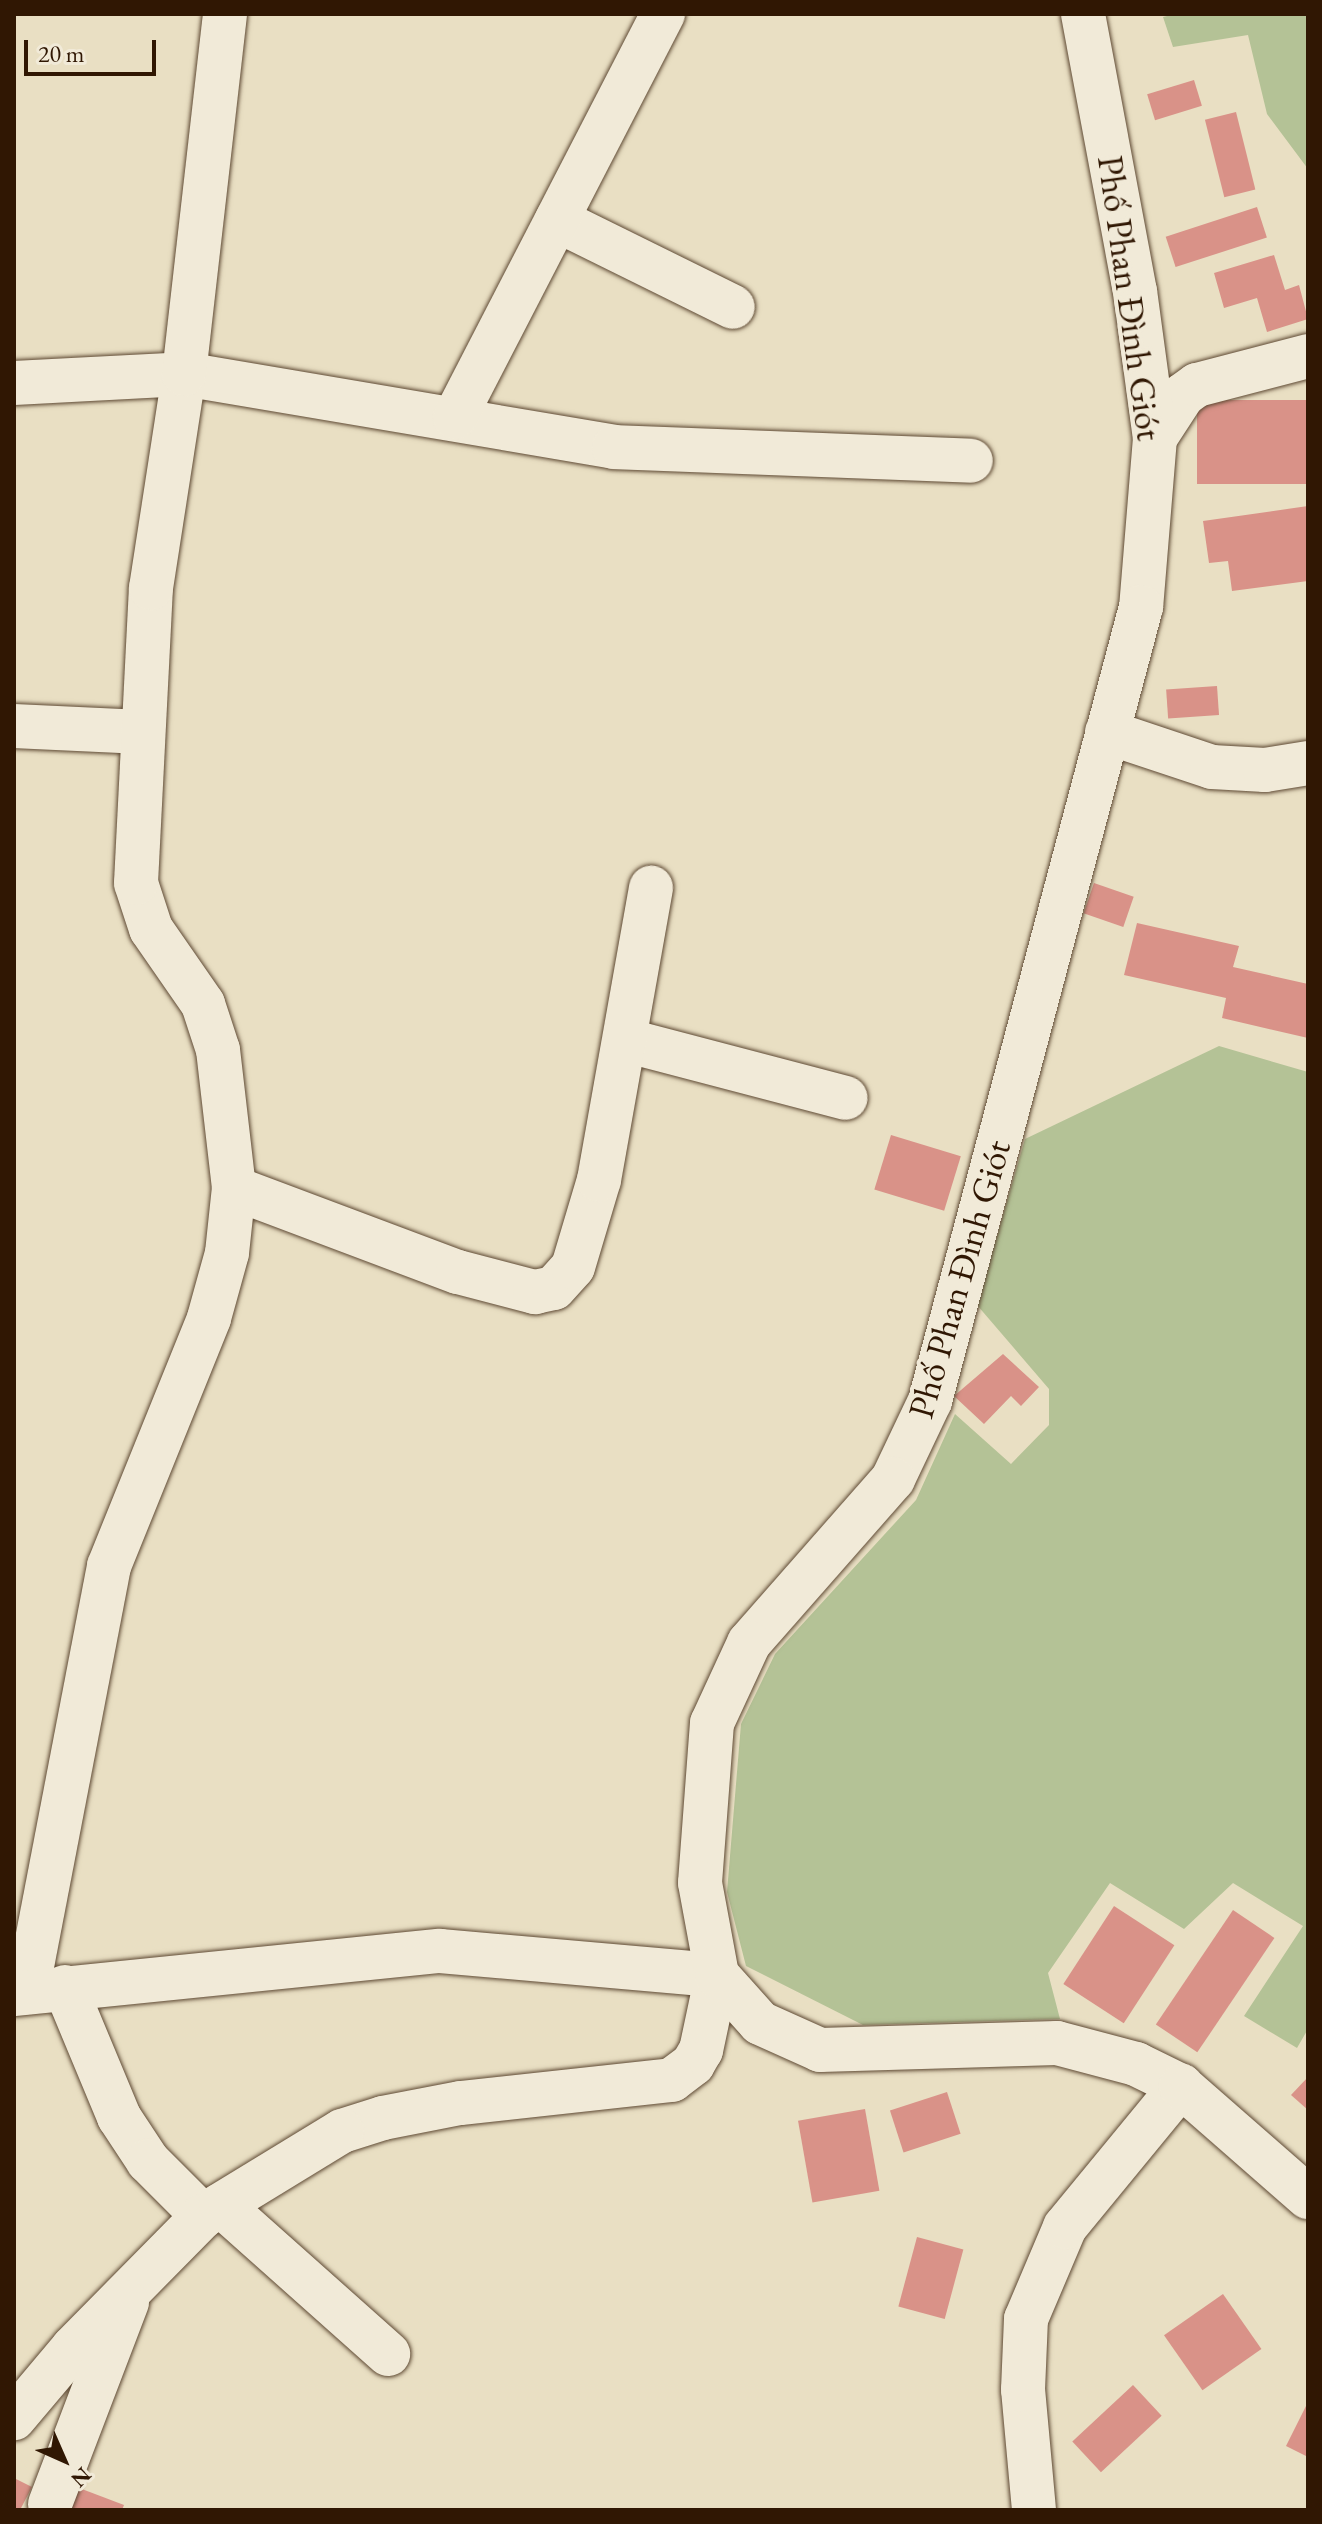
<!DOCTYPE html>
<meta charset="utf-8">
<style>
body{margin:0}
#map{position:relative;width:1322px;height:2524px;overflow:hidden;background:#e9dfc3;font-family:"EB Garamond",serif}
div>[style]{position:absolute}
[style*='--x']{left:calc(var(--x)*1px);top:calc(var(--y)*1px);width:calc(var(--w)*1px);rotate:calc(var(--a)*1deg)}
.green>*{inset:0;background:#b4c296}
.building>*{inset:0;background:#d99288;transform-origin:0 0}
.roads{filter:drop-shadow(0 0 2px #5e4933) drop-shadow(0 0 2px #5e4933)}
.minor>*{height:44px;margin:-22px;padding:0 22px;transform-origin:22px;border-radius:22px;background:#f1ead8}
.tertiary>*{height:44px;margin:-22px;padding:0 22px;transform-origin:22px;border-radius:22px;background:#f1ead8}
span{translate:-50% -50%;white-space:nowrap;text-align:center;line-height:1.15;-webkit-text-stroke:8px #f1ead8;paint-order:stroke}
.street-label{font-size:36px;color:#301703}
.frame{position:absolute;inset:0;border:16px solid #301703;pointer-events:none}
.north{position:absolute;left:24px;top:2420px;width:80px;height:80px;-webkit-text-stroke:6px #f1ead8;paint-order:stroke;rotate:135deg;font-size:22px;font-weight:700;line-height:32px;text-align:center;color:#301703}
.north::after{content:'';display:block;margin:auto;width:28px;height:36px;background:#301703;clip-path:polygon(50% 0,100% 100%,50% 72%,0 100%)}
.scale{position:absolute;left:24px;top:40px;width:132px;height:36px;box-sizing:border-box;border:4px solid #301703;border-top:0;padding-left:10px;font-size:24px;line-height:28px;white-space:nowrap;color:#301703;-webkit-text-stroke:6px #f1ead8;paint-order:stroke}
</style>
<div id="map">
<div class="green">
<div style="clip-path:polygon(1175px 14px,1308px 14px,1308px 169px,1267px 114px,1248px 35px,1173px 47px,1163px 17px)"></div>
<div style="clip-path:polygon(1219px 1046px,1308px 1072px,1308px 2029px,1297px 2048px,1244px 2016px,1303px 1926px,1233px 1883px,1184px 1929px,1110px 1883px,1048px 1973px,1060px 2019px,863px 2025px,746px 1966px,727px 1892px,741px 1724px,775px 1654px,916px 1500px,955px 1414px,1011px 1464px,1049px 1425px,1049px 1389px,977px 1305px,1025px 1139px)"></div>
</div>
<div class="building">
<div style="left:1194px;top:80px;width:27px;height:49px;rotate:73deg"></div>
<div style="left:1236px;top:112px;width:80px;height:32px;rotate:76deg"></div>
<div style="left:1257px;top:207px;width:32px;height:96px;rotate:72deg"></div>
<div style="clip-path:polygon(1274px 255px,1285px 290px,1299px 285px,1308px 319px,1267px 332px,1257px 298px,1224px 308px,1214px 273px)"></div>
<div style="left:1308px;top:400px;width:84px;height:111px;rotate:90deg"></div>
<div style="clip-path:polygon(1308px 506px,1308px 581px,1232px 591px,1228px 561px,1209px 563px,1203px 521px)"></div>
<div style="left:1217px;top:686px;width:29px;height:51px;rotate:86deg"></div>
<div style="left:1094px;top:883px;width:42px;height:32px;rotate:19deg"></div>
<div style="clip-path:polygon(1137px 923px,1239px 946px,1233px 967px,1308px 984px,1308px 1038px,1222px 1018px,1226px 998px,1124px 975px)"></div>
<div style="left:891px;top:1135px;width:73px;height:57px;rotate:17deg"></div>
<div style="clip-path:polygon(1003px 1354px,1039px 1387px,1021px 1406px,1011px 1396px,984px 1424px,954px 1396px)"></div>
<div style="left:1114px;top:1906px;width:72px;height:93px;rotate:33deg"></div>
<div style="left:1233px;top:1910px;width:50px;height:138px;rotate:34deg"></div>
<div style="clip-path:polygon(1308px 2077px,1308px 2110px,1291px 2095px)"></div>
<div style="left:947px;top:2092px;width:44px;height:60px;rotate:72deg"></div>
<div style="left:865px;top:2109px;width:83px;height:68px;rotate:80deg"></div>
<div style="left:917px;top:2237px;width:48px;height:72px;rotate:15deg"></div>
<div style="left:1223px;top:2294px;width:67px;height:72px;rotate:55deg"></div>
<div style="left:1133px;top:2385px;width:42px;height:83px;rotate:47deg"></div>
<div style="clip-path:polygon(1308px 2402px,1308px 2457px,1286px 2446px)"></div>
<div style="clip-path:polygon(14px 2478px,32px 2487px,20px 2510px,14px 2510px)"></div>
<div style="clip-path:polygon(66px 2483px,124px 2505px,122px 2510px,56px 2510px)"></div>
</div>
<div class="roads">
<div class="minor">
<div style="--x:557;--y:220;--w:196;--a:26.3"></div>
<div style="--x:14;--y:383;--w:170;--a:-3"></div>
<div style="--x:184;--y:374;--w:436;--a:9.6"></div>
<div style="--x:614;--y:447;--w:357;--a:2.2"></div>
<div style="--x:455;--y:417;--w:454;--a:-62.7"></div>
<div style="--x:1155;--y:438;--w:51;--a:-56.9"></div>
<div style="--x:1183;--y:395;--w:17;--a:-36"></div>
<div style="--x:1197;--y:385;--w:115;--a:-14.6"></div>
<div style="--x:14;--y:726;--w:128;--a:2.7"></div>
<div style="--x:1107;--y:732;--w:111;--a:18.4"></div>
<div style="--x:1212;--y:767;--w:53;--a:3.2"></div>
<div style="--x:1265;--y:770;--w:44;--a:-9.2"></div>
<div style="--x:625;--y:1040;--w:228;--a:14.7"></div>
<div style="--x:234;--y:1188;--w:239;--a:20.6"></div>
<div style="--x:458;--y:1272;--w:80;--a:14.6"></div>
<div style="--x:535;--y:1292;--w:19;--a:-12"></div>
<div style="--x:554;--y:1288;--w:28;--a:-48"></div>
<div style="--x:573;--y:1267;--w:91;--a:-73.4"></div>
<div style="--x:599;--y:1180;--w:297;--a:-79.9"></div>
<div style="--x:65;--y:1987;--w:141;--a:67.4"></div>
<div style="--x:119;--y:2117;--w:53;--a:56.6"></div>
<div style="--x:148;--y:2161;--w:78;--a:45"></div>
<div style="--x:27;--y:1992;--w:434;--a:-79.1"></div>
<div style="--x:109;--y:1566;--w:267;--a:-68"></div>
<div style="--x:209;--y:1318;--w:67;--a:-74.5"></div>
<div style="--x:227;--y:1253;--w:65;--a:-83.9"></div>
<div style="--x:234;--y:1188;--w:139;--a:-96.6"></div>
<div style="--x:218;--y:1050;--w:48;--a:-108.1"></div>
<div style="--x:203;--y:1004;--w:91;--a:-124.7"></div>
<div style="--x:151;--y:929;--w:48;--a:-108.1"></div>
<div style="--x:136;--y:883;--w:295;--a:-87.1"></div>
<div style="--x:151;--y:588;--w:217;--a:-81.2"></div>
<div style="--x:184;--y:374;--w:362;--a:-83.5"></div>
<div style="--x:14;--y:1994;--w:428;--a:-5.8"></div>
<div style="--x:440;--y:1951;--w:278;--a:5"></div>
<div style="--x:717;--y:1975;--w:77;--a:102"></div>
<div style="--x:701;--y:2050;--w:16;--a:120"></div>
<div style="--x:693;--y:2064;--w:26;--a:143"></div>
<div style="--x:672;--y:2080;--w:213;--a:173.8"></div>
<div style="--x:460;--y:2103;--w:78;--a:169"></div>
<div style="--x:383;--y:2118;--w:43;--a:162.4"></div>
<div style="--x:342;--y:2131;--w:163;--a:148.6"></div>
<div style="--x:203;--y:2216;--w:185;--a:134.6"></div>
<div style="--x:73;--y:2348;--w:92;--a:130.1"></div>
<div style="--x:221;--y:2205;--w:224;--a:41.7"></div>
<div style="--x:50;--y:2504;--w:216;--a:-69.1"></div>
<div style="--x:1034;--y:2510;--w:121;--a:-95.2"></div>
<div style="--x:1023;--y:2390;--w:71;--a:-87.6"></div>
<div style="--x:1026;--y:2319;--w:100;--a:-67"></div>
<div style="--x:1065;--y:2227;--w:183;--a:-50.6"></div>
</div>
<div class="tertiary">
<div style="--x:1083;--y:14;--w:282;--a:79.4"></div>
<div style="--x:1135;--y:291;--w:148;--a:82.3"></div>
<div style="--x:1155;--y:438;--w:170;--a:94.7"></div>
<div style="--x:1141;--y:607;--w:822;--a:104.88"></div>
<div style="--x:930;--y:1401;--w:86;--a:115.4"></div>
<div style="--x:893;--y:1479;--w:218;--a:131.3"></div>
<div style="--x:749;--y:1643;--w:88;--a:114.8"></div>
<div style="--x:712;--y:1723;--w:160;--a:94.3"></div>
<div style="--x:700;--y:1883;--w:94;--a:79.5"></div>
<div style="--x:717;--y:1975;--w:64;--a:48.1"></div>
<div style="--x:760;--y:2023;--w:66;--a:24.2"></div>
<div style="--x:820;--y:2050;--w:237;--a:-1.7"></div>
<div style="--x:1057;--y:2043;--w:82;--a:14.9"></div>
<div style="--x:1136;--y:2064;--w:50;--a:26.1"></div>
<div style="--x:1181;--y:2086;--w:169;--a:41.2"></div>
</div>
</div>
<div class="street-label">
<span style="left:1130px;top:298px;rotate:82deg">Phố Phan Đình Giót</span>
<span style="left:959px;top:1279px;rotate:-74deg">Phố Phan Đình Giót</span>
</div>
<div class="frame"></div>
<div class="north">N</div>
<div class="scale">20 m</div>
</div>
